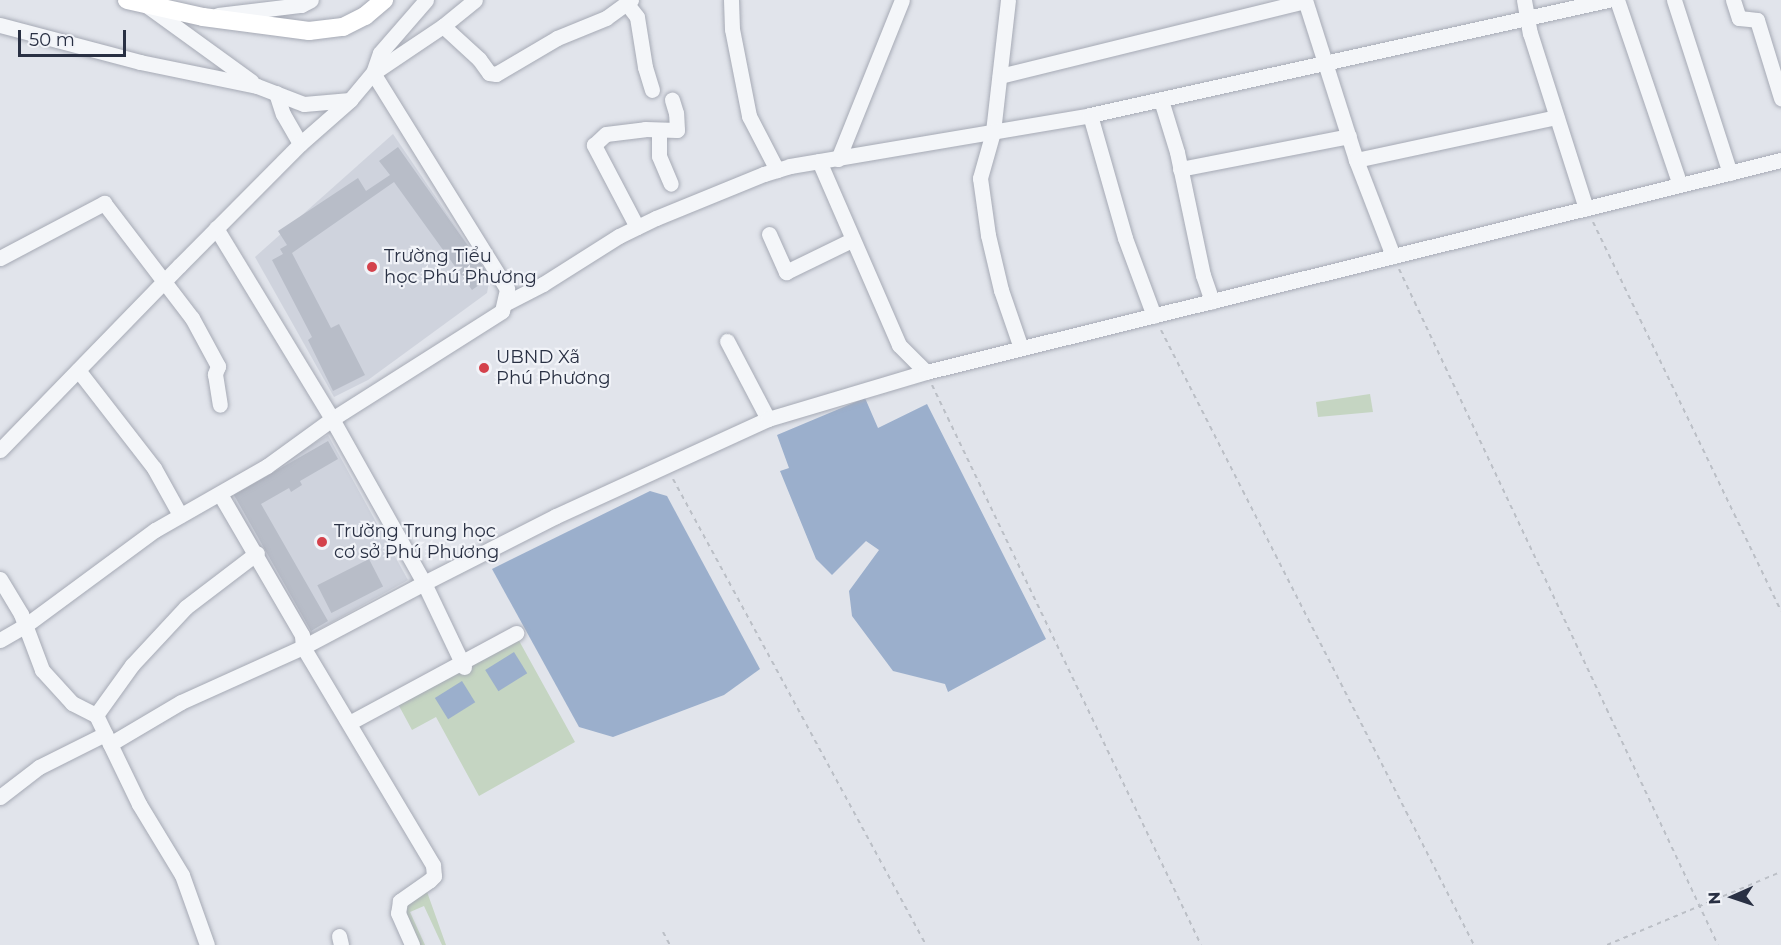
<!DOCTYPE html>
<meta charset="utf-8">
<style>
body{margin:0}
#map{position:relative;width:1781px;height:945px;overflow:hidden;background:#e1e4eb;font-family:Montserrat,sans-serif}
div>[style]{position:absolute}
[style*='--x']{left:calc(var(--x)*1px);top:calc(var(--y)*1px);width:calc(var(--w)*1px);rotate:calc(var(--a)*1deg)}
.built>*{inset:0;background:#cfd3dd}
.green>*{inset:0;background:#c5d5c2}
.water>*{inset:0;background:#9bafcc;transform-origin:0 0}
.building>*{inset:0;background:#b8bdc8;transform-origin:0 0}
.path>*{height:2px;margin-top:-1px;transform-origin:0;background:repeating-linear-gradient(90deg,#bbbfc6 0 4.5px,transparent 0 9px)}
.roads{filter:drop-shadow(0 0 2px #a6aab5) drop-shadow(0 0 2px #a6aab5)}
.minor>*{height:15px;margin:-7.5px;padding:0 7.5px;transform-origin:7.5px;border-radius:7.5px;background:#f4f6f9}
.major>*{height:18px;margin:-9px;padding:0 9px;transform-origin:9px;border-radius:9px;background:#fff}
.dots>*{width:16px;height:16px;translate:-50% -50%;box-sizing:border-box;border:3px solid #f1f3f8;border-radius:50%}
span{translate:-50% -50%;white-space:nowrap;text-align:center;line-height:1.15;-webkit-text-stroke:4.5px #f1f3f8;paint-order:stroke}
.poi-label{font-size:18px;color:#293043}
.left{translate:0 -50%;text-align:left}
.north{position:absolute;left:1703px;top:867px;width:60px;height:60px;-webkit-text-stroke:4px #f1f3f8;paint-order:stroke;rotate:267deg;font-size:16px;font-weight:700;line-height:24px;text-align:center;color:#293043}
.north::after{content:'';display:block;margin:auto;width:21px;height:27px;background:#293043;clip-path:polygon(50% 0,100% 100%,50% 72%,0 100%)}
.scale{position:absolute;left:18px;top:30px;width:108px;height:27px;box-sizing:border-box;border:3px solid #293043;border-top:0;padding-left:8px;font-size:18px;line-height:21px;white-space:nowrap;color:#293043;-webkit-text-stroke:4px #f1f3f8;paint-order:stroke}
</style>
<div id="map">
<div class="built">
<div style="clip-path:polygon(393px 134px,490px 277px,487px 293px,368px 380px,334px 397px,255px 257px)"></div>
<div style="clip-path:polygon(328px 435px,408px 580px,309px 635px,235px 504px,234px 495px,235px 490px)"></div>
</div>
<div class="green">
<div style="clip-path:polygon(1370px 394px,1373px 412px,1318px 417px,1316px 402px)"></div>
<div style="clip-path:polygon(517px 637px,575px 742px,479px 796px,436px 717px,412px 730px,398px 704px)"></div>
<div style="clip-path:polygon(426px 889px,446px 945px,456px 945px,442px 945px,424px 906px,410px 912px,425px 945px,416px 945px,405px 915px,407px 902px)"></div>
</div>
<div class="water">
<div style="clip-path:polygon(865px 398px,878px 428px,927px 404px,1046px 639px,948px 692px,945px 684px,893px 671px,852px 616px,849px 591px,879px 550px,866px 541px,832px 575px,816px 559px,780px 471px,789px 468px,777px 435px)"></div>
<div style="clip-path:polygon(650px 491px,667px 496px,760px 669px,724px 695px,613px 737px,579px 727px,492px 569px)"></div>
<div style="left:514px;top:652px;width:25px;height:34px;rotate:58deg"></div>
<div style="left:462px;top:681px;width:25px;height:32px;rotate:58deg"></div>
</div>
<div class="building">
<div style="clip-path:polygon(398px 147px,490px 277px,472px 290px,394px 182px,292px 253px,331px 328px,339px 324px,365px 375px,333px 391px,308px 340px,312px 337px,272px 260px,283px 254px,280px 249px,287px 245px,278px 231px,358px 178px,366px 191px,390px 175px,379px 161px)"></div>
<div style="clip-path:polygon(328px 441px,338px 459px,300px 481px,302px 485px,291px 492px,289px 488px,261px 504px,328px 621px,311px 631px,234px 495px)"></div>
<div style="left:369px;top:559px;width:31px;height:58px;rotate:63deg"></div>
</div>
<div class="path">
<div style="--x:1593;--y:222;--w:432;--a:64.2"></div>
<div style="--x:1399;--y:269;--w:747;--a:64.74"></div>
<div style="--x:1161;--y:330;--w:690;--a:63.03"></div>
<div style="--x:932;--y:385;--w:621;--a:64.34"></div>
<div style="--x:673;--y:479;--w:530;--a:61.5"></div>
<div style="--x:663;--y:932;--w:15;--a:62"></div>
<div style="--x:1607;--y:945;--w:189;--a:-22.8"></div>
</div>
<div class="roads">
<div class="minor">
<div style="--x:731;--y:0;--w:29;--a:88"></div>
<div style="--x:732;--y:29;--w:89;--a:78.9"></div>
<div style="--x:749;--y:116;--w:61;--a:62.6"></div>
<div style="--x:1008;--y:0;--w:133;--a:96.5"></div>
<div style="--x:993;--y:132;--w:48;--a:105.8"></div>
<div style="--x:980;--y:178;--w:58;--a:82"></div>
<div style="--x:988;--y:235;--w:57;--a:76.7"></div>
<div style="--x:1001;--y:290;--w:61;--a:71"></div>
<div style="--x:1305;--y:0;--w:168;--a:72.3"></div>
<div style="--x:1356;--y:160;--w:103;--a:68.9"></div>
<div style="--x:1524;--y:0;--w:34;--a:80"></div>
<div style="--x:1530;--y:33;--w:184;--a:72.3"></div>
<div style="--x:1617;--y:0;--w:195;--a:71.2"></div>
<div style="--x:1674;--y:0;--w:182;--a:72.1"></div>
<div style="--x:1733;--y:0;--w:19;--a:72"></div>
<div style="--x:1739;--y:18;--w:18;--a:6"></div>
<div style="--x:1757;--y:20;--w:82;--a:72.9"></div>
<div style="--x:627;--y:4;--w:16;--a:52"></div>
<div style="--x:637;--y:17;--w:51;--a:80.9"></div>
<div style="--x:645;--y:67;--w:24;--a:73"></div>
<div style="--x:146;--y:5;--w:130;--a:35.9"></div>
<div style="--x:218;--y:15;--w:84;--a:-6.9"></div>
<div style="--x:301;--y:5;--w:11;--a:-27"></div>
<div style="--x:0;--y:25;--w:145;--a:14.8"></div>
<div style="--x:140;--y:62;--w:119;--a:11.6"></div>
<div style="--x:257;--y:86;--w:50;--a:21"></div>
<div style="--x:304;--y:104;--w:46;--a:-5"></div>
<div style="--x:443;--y:26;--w:49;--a:42.5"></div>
<div style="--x:479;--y:59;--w:17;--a:54"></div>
<div style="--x:489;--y:73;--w:7;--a:8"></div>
<div style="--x:496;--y:74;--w:71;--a:-30.5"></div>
<div style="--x:557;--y:38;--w:53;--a:-22.2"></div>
<div style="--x:606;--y:18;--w:31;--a:-36"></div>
<div style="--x:373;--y:73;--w:21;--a:-71"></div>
<div style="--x:380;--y:53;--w:70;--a:-49"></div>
<div style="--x:1000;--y:76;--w:314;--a:-13.8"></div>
<div style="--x:276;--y:93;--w:22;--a:72"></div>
<div style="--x:283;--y:114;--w:34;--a:60"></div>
<div style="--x:1161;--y:100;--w:54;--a:72.9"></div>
<div style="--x:1177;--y:152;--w:126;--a:78.1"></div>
<div style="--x:1203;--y:275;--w:28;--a:71"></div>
<div style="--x:1090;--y:115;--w:128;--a:74.1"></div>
<div style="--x:1125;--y:238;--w:83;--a:69.6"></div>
<div style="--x:659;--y:132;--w:24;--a:90"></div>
<div style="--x:659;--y:156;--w:30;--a:67"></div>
<div style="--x:838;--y:159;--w:171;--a:-68.1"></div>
<div style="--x:1356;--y:160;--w:205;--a:-12.1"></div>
<div style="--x:819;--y:161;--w:201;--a:66.5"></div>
<div style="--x:899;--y:345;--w:38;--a:45"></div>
<div style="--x:1180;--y:169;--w:172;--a:-11"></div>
<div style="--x:637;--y:227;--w:93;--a:-117.7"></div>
<div style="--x:594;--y:145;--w:16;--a:-43"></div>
<div style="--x:606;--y:134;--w:39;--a:-7"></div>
<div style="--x:645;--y:129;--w:32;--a:2"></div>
<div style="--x:677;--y:130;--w:17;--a:-93"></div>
<div style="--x:676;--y:113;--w:14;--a:-107"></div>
<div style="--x:216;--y:228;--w:223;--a:58.7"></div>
<div style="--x:332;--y:419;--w:201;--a:-32.4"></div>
<div style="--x:502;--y:311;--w:23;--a:-77"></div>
<div style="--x:507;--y:289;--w:254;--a:-121.8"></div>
<div style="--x:769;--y:234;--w:42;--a:65.9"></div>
<div style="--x:786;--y:272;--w:73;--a:-25.9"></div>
<div style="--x:0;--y:258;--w:118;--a:-27.9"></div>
<div style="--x:104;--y:203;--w:145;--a:52.6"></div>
<div style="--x:192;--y:318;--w:55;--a:61.6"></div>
<div style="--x:218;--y:366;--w:9;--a:111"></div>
<div style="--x:215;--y:374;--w:31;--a:81"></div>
<div style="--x:506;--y:303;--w:42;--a:-27.2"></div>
<div style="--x:543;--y:284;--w:90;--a:-32.3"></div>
<div style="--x:619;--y:236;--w:41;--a:-25.9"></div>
<div style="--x:656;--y:218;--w:117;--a:-22.2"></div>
<div style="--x:764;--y:174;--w:27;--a:-17"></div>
<div style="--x:790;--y:166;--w:304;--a:-9.6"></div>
<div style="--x:1090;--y:115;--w:531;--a:-12.52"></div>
<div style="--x:727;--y:341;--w:88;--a:62.3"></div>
<div style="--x:78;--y:370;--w:124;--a:52.2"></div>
<div style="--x:154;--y:468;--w:54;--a:61"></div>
<div style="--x:0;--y:450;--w:258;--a:-45.8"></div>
<div style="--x:180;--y:265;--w:170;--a:-45.2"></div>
<div style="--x:300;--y:144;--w:67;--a:-41.3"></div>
<div style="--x:350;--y:100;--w:35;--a:-50"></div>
<div style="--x:373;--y:73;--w:84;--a:-33.9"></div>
<div style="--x:443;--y:26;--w:41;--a:-39.1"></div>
<div style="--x:0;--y:579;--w:41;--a:59"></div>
<div style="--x:21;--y:614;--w:60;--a:69.4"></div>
<div style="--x:42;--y:670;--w:45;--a:47.7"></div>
<div style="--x:72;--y:703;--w:27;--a:27"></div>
<div style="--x:96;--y:715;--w:99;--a:64.2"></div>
<div style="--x:139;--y:804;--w:83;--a:58.8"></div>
<div style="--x:182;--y:875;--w:74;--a:70.3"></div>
<div style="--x:0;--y:640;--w:30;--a:-30"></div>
<div style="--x:26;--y:625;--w:160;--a:-36.4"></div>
<div style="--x:155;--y:530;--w:129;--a:-29.7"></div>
<div style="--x:267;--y:466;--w:80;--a:-35.9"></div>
<div style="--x:332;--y:419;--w:188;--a:60.7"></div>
<div style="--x:424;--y:583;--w:137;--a:152.1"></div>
<div style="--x:303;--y:647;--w:254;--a:59.2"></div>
<div style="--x:433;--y:865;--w:11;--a:85"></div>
<div style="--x:434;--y:876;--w:6;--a:135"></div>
<div style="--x:430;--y:880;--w:37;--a:145"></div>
<div style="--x:400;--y:901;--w:12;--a:99"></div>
<div style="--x:398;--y:913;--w:35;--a:66"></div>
<div style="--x:464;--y:667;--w:93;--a:-115.5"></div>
<div style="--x:424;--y:583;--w:148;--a:-26.9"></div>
<div style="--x:556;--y:516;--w:233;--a:-24.6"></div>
<div style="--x:768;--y:419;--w:165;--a:-16.6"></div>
<div style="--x:926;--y:372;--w:881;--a:-13.93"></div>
<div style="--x:96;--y:715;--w:62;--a:-54.2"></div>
<div style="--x:132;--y:665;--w:79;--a:-47"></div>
<div style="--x:186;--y:607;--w:89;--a:-37.3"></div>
<div style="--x:349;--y:723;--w:190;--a:-28.3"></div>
<div style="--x:110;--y:744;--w:82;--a:-30.6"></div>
<div style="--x:181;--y:702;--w:134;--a:-24.3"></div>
<div style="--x:303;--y:647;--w:12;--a:-95"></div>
<div style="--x:302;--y:635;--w:163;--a:-120.2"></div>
<div style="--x:0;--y:797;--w:49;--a:-37.6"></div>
<div style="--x:39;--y:767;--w:74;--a:-26.6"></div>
<div style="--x:339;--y:936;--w:9;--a:77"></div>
</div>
<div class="major">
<div style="--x:127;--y:0;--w:78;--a:12.6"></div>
<div style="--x:203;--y:17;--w:107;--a:7.5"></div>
<div style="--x:309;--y:31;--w:34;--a:-7"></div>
<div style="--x:343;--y:27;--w:25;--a:-27"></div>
<div style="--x:365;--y:16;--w:25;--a:-40"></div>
</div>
</div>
<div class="dots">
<div style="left:372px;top:267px;background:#d4424c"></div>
<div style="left:484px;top:368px;background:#d4424c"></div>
<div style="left:322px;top:542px;background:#d4424c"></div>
</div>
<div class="poi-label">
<span class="left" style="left:384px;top:267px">Trường Tiểu<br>học Phú Phương</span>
<span class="left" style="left:496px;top:368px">UBND Xã<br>Phú Phương</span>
<span class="left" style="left:334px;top:542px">Trường Trung học<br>cơ sở Phú Phương</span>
</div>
<div class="north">N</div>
<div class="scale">50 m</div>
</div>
